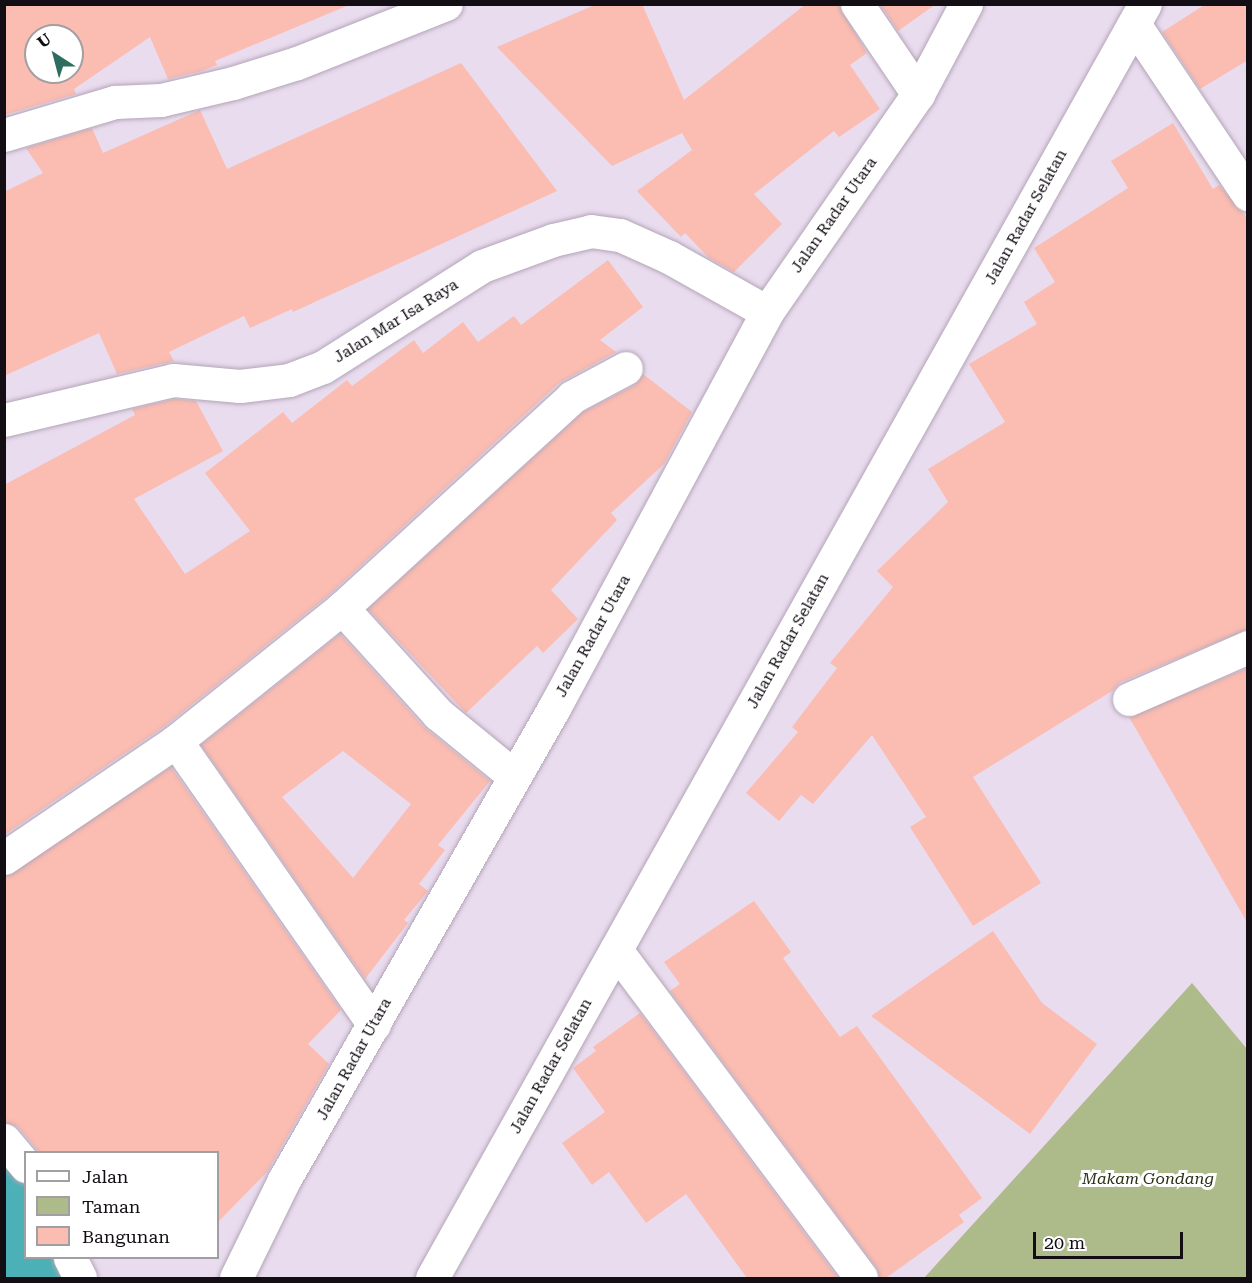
<!DOCTYPE html>
<style>
body{margin:0}
#map{position:relative;width:1252px;height:1283px;overflow:hidden;background:#eadcef;font-family:"Roboto Serif",serif}
div>[style]{position:absolute}
[style*='--x']{left:calc(var(--x)*1px);top:calc(var(--y)*1px);width:calc(var(--w)*1px);rotate:calc(var(--a)*1deg)}
.green>*{inset:0;background:#adba8a}
.water>*{inset:0;background:#4cb1b6}
.building>*{inset:0;background:#fbbcb1}
.roads{filter:drop-shadow(0 0 2px #b3a5b7) drop-shadow(0 0 2px #b3a5b7)}
.street>*{height:33px;margin:-16.5px;padding:0 16.5px;transform-origin:16.5px;border-radius:16.5px;background:#fff}
span{translate:-50% -50%;white-space:nowrap;text-align:center;line-height:1.15;-webkit-text-stroke:6px #fff;paint-order:stroke}
.street-label{font-size:16px;color:#130e14}
.park-label{font-size:16px;color:#282f12;font-style:italic}
.frame{position:absolute;inset:0;border:6px solid #130e14;pointer-events:none}
.legend{position:absolute;left:24px;top:1151px;width:195px;height:108px;box-sizing:border-box;background:#fff;border:2px solid #a19fa1;margin:0;padding:8px 10px;list-style:none;font-size:18px;color:#130e14}
.legend li{display:flex;align-items:center;gap:12px;height:30px}
.legend b{width:30px;border:2px solid #a19fa1}
.north{position:absolute;left:24px;top:24px;width:60px;height:60px;box-sizing:border-box;background:#fff;border:2px solid #a19fa1;border-radius:50%;rotate:324deg;font-size:16px;font-weight:700;line-height:24px;text-align:center;color:#130e14}
.north::after{content:'';display:block;margin:auto;width:21px;height:27px;background:#2c6f61;clip-path:polygon(50% 0,100% 100%,50% 72%,0 100%)}
.scale{position:absolute;left:1033px;top:1232px;width:150px;height:27px;box-sizing:border-box;border:3px solid #130e14;border-top:0;padding-left:8px;font-size:18px;line-height:21px;white-space:nowrap;color:#130e14;-webkit-text-stroke:4px #fff;paint-order:stroke}
</style>
<div id="map">
<div class="green">
<div style="clip-path:polygon(1192px 983px,1247px 1049px,1247px 1278px,924px 1278px)"></div>
</div>
<div class="water">
<div style="clip-path:polygon(4px 1166px,22px 1178px,25px 1188px,26px 1258px,53px 1258px,61px 1278px,5px 1278px)"></div>
</div>
<div class="building">
<div style="clip-path:polygon(evenodd,4px 4px,349px 4px,349px 5px,215px 61px,217px 65px,202px 71px,168px 79px,150px 37px,74px 89px,76px 94px,4px 115px,4px 4px,36px 36px,72px 36px,72px 72px,36px 72px,36px 36px)"></div>
<div style="clip-path:polygon(597px 4px,642px 4px,684px 100px,806px 4px,838px 4px,867px 53px,850px 65px,880px 109px,839px 137px,834px 131px,754px 194px,782px 224px,734px 272px,709px 258px,685px 233px,681px 237px,637px 191px,692px 150px,682px 133px,612px 166px,497px 47px)"></div>
<div style="clip-path:polygon(880px 4px,936px 4px,898px 31px)"></div>
<div style="clip-path:polygon(1206px 4px,1248px 4px,1248px 60px,1200px 89px,1162px 32px)"></div>
<div style="clip-path:polygon(461px 63px,557px 191px,293px 312px,292px 309px,250px 328px,244px 316px,169px 352px,174px 361px,117px 374px,99px 333px,4px 376px,4px 192px,43px 173px,26px 148px,92px 128px,103px 153px,200px 110px,227px 169px)"></div>
<div style="clip-path:polygon(1173px 123px,1213px 189px,1219px 185px,1248px 219px,1248px 629px,1121px 682px,1112px 691px,973px 777px,1041px 883px,973px 926px,910px 827px,926px 817px,872px 735px,813px 804px,801px 795px,779px 821px,746px 793px,798px 732px,792px 727px,837px 668px,830px 663px,893px 587px,877px 571px,948px 502px,928px 469px,1005px 422px,969px 364px,1037px 324px,1024px 302px,1055px 282px,1034px 248px,1128px 188px,1111px 161px)"></div>
<div style="clip-path:polygon(608px 260px,643px 307px,600px 340px,616px 352px,559px 383px,330px 594px,165px 726px,4px 835px,4px 485px,135px 415px,132px 409px,174px 399px,196px 401px,223px 451px,134px 499px,185px 574px,250px 531px,205px 473px,283px 412px,292px 423px,347px 380px,352px 386px,414px 340px,423px 353px,463px 322px,478px 342px,514px 316px,521px 325px)"></div>
<div style="clip-path:polygon(643px 374px,692px 412px,664px 464px,611px 513px,617px 520px,551px 590px,578px 619px,543px 653px,537px 646px,466px 713px,368px 609px,583px 412px,635px 385px)"></div>
<div style="clip-path:polygon(evenodd,340px 634px,424px 727px,490px 781px,438px 845px,445px 850px,419px 884px,428px 891px,404px 920px,408px 923px,365px 979px,201px 745px,340px 634px,343px 751px,411px 804px,353px 878px,282px 797px,343px 751px)"></div>
<div style="clip-path:polygon(1248px 668px,1248px 924px,1129px 717px)"></div>
<div style="clip-path:polygon(171px 767px,341px 1010px,308px 1044px,329px 1064px,267px 1172px,218px 1222px,218px 1152px,39px 1152px,18px 1127px,4px 1122px,4px 877px)"></div>
<div style="clip-path:polygon(754px 901px,791px 952px,783px 958px,840px 1037px,857px 1026px,982px 1198px,959px 1215px,964px 1222px,886px 1278px,879px 1278px,876px 1267px,670px 991px,680px 984px,664px 962px)"></div>
<div style="clip-path:polygon(993px 931px,1042px 1003px,1097px 1044px,1030px 1134px,871px 1016px)"></div>
<div style="clip-path:polygon(640px 1013px,838px 1278px,747px 1278px,686px 1194px,646px 1223px,609px 1172px,592px 1185px,562px 1143px,605px 1112px,573px 1068px,596px 1051px,593px 1047px)"></div>
</div>
<div class="roads">
<div class="street">
<div style="--x:857;--y:4;--w:109;--a:55.9"></div>
<div style="--x:1134;--y:24;--w:205;--a:56.2"></div>
<div style="--x:4;--y:135;--w:116;--a:-16.6"></div>
<div style="--x:115;--y:102;--w:46;--a:-2.5"></div>
<div style="--x:161;--y:100;--w:74;--a:-13.3"></div>
<div style="--x:233;--y:83;--w:67;--a:-17.4"></div>
<div style="--x:297;--y:63;--w:160;--a:-21.6"></div>
<div style="--x:4;--y:420;--w:174;--a:-13.3"></div>
<div style="--x:173;--y:380;--w:67;--a:5.1"></div>
<div style="--x:240;--y:386;--w:49;--a:-7"></div>
<div style="--x:289;--y:380;--w:36;--a:-21"></div>
<div style="--x:323;--y:367;--w:188;--a:-32.4"></div>
<div style="--x:482;--y:266;--w:76;--a:-20.1"></div>
<div style="--x:553;--y:240;--w:39;--a:-13"></div>
<div style="--x:591;--y:231;--w:29;--a:8"></div>
<div style="--x:620;--y:235;--w:54;--a:24.2"></div>
<div style="--x:669;--y:257;--w:112;--a:29.3"></div>
<div style="--x:342;--y:608;--w:143;--a:47.8"></div>
<div style="--x:438;--y:714;--w:98;--a:39.2"></div>
<div style="--x:1129;--y:699;--w:130;--a:-23.6"></div>
<div style="--x:176;--y:741;--w:346;--a:55.1"></div>
<div style="--x:4;--y:858;--w:208;--a:-34.2"></div>
<div style="--x:176;--y:741;--w:213;--a:-38.7"></div>
<div style="--x:342;--y:608;--w:312;--a:-42.5"></div>
<div style="--x:572;--y:397;--w:61;--a:-28.2"></div>
<div style="--x:616;--y:950;--w:409;--a:53.2"></div>
<div style="--x:4;--y:1140;--w:34;--a:50"></div>
<div style="--x:70;--y:1258;--w:22;--a:63"></div>
<div style="--x:236;--y:1278;--w:109;--a:-63.9"></div>
<div style="--x:284;--y:1180;--w:544;--a:-60.23"></div>
<div style="--x:554;--y:708;--w:450;--a:-61.7"></div>
<div style="--x:767;--y:312;--w:265;--a:-55.3"></div>
<div style="--x:918;--y:94;--w:102;--a:-61.9"></div>
<div style="--x:432;--y:1278;--w:1460;--a:-60.77"></div>
</div>
</div>
<div class="street-label">
<span style="left:834px;top:215px;rotate:-55deg">Jalan Radar Utara</span>
<span style="left:1026px;top:217px;rotate:-61deg">Jalan Radar Selatan</span>
<span style="left:396px;top:321px;rotate:-32deg">Jalan Mar Isa Raya</span>
<span style="left:593px;top:636px;rotate:-61deg">Jalan Radar Utara</span>
<span style="left:788px;top:641px;rotate:-61deg">Jalan Radar Selatan</span>
<span style="left:354px;top:1059px;rotate:-61deg">Jalan Radar Utara</span>
<span style="left:551px;top:1066px;rotate:-61deg">Jalan Radar Selatan</span>
</div>
<div class="park-label">
<span style="left:1148px;top:1179px">Makam Gondang</span>
</div>
<div class="frame"></div>
<ul class="legend">
<li><b style="height:8px;background:#fff"></b>Jalan</li>
<li><b style="height:16px;background:#adba8a"></b>Taman</li>
<li><b style="height:16px;background:#fbbcb1"></b>Bangunan</li>
</ul>
<div class="north">U</div>
<div class="scale">20 m</div>
</div>
